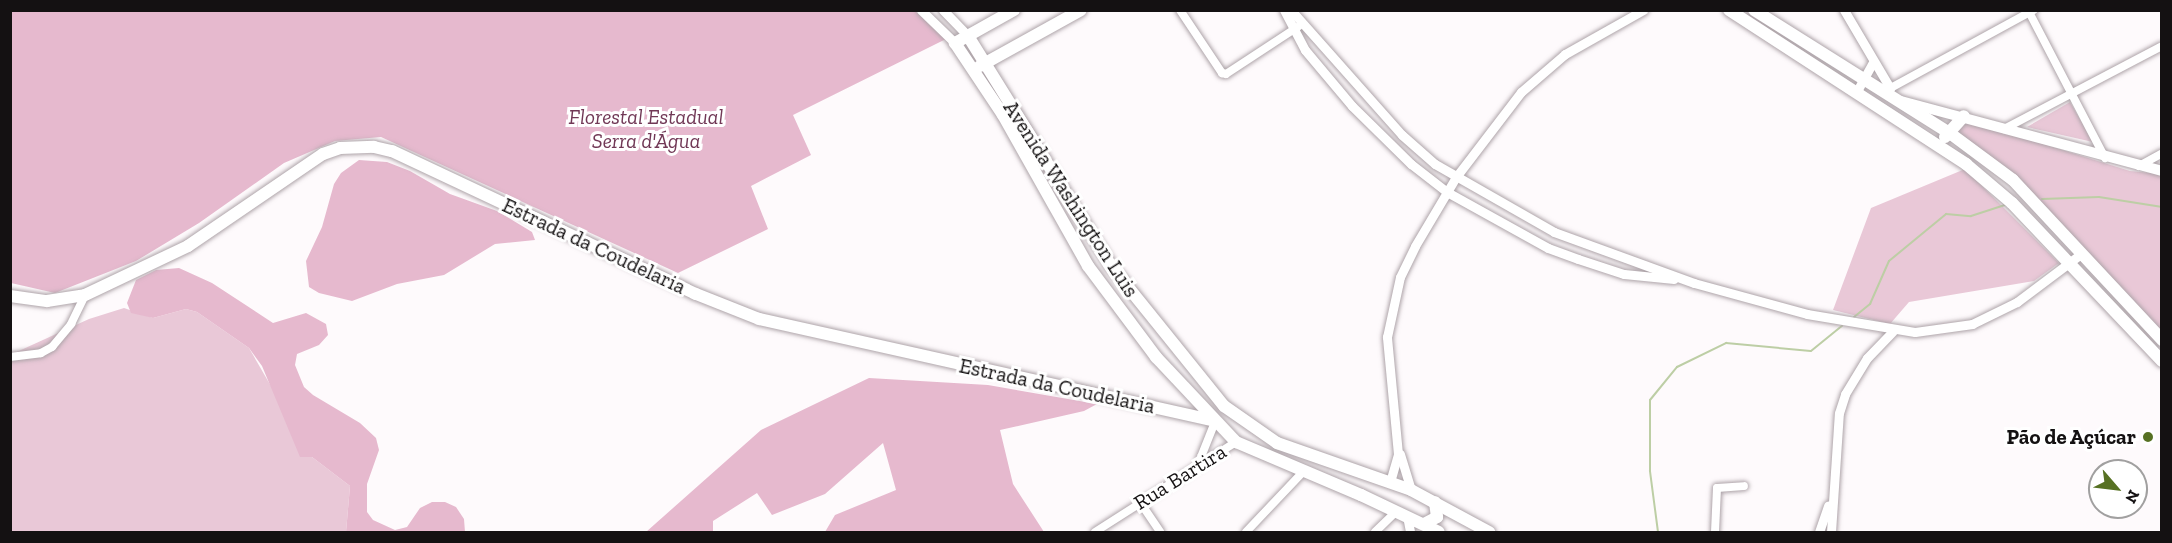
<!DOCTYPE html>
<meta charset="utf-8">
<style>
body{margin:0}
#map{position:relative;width:2172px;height:543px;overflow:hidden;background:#fefafc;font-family:"Zilla Slab",serif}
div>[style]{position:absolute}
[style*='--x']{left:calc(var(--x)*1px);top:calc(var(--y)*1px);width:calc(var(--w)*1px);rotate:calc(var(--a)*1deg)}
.green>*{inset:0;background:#e9c8d7}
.forest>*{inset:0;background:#e6b9ce}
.stream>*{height:2px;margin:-1px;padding:0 1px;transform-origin:1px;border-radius:1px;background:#bdcea5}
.roads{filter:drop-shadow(0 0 2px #aea4a9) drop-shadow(0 0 2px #aea4a9)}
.minor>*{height:8px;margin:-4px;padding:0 4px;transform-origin:4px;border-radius:4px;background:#fff}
.tertiary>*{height:9px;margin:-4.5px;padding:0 4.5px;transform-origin:4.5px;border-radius:4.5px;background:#fff}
.secondary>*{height:10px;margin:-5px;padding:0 5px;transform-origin:5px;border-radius:5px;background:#fff}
.primary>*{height:12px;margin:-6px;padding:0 6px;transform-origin:6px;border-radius:6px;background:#fff}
.dots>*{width:16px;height:16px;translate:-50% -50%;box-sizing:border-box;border:3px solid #fff;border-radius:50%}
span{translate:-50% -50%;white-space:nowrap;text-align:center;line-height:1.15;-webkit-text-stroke:6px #fff;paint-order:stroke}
.park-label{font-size:21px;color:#713856;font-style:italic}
.street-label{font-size:21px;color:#141112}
.poi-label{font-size:21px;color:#141112;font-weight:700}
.right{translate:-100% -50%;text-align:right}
.frame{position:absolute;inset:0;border:12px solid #141112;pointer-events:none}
.north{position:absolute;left:2088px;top:459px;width:60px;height:60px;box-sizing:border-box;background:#fff;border:2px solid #a1a0a0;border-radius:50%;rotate:118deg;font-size:16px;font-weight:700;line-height:24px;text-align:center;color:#141112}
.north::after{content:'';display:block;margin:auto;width:21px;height:27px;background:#577123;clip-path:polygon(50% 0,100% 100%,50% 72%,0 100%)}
</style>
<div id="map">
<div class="green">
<div style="clip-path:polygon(2070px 102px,2093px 142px,2027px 127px)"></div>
<div style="clip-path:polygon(1966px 120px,2130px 171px,2161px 174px,2161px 333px,2027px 189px,1956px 133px)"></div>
<div style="clip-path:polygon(1965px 169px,2059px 263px,2034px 281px,1909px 302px,1890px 324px,1833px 310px,1871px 208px)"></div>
<div style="clip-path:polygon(124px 308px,153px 318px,186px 309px,197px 312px,249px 348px,312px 457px,350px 486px,346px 532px,11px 532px,10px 355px,89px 319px)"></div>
</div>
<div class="forest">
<div style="clip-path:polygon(914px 10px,946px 39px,793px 115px,811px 155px,751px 186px,768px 229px,678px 273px,381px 137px,335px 141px,284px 163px,199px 223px,136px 261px,55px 293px,11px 283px,11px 11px)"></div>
<div style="clip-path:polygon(359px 160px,387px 162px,410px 171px,450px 194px,497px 211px,532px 232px,535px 240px,495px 244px,444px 275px,397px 284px,352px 301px,319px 293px,309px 287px,306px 261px,322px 227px,334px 184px,341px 173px)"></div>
<div style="clip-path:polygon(179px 268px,212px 283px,273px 323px,306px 313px,326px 324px,328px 335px,319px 345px,297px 354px,295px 365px,304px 387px,313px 395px,360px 423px,376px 438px,379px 450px,367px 484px,367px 512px,373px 520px,395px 530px,407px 527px,420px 508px,432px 502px,445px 502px,456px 507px,464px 519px,465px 532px,346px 532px,350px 486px,312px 457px,300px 457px,262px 366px,249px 348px,197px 312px,186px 309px,153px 318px,131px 313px,127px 303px,136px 280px,156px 270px)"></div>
<div style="clip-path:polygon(869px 378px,988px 385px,1097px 404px,1084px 411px,1000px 430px,1013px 484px,1044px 532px,825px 532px,835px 515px,896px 490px,883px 443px,825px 494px,772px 515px,757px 493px,713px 521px,713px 532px,646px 532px,761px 430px)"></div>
</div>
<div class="stream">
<div style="--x:2042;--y:199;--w:57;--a:-2"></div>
<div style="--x:2099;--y:197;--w:64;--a:9"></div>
<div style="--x:1854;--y:317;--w:21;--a:-39"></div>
<div style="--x:1870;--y:304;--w:47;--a:-66.2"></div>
<div style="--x:1889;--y:261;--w:74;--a:-39.5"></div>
<div style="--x:1946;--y:214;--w:25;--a:5"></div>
<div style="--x:1971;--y:216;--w:38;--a:-18"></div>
<div style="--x:1658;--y:532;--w:62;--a:-97.5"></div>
<div style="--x:1650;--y:471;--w:71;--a:-90"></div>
<div style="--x:1650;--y:400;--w:43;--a:-50.7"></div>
<div style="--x:1677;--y:367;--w:55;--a:-26.1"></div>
<div style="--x:1726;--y:343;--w:85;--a:5.4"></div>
<div style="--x:1811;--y:351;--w:40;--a:-39"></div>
</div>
<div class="roads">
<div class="minor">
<div style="--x:1180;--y:10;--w:76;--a:56.3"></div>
<div style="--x:1222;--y:73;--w:4;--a:14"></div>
<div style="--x:1226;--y:74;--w:87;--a:-33.3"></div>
<div style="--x:2028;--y:10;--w:167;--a:62.5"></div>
<div style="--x:1887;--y:90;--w:167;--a:-28.6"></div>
<div style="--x:2004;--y:129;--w:178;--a:-27.7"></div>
<div style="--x:2139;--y:166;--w:26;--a:-29"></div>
<div style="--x:10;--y:357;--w:31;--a:-7"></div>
<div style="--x:41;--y:353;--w:13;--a:-29"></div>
<div style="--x:52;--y:347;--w:30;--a:-50"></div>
<div style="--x:71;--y:324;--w:32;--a:-64"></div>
<div style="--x:1199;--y:462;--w:43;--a:-68.2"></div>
<div style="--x:1140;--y:502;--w:36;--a:56"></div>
<div style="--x:1095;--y:532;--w:167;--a:-32.6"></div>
<div style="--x:1246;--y:532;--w:83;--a:-46.5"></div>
<div style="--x:1375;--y:532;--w:30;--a:-44"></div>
<div style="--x:1715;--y:532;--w:44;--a:-87.4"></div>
<div style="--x:1717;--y:488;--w:27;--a:-4"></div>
</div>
<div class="tertiary">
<div style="--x:921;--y:10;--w:47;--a:44.1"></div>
<div style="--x:943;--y:10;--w:36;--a:46"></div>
<div style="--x:1284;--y:10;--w:45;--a:62.3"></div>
<div style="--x:1305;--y:50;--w:73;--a:50"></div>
<div style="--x:1352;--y:106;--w:83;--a:44.5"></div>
<div style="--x:1411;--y:164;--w:46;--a:37.9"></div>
<div style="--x:1447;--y:192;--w:115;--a:29"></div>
<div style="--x:1548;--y:248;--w:32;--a:20"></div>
<div style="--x:1578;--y:259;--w:48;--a:18.1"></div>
<div style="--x:1624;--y:274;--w:50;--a:5.7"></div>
<div style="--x:1291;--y:10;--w:167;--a:48.4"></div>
<div style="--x:1402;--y:135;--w:44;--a:41.3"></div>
<div style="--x:1435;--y:164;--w:137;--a:29.7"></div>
<div style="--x:1554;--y:232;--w:149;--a:20"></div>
<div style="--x:1694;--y:283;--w:117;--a:15.3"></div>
<div style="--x:1807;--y:314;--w:109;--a:9.5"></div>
<div style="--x:1915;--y:332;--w:58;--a:-8"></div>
<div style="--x:1972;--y:324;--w:50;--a:-26.1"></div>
<div style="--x:2017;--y:302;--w:81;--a:-37"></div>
<div style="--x:1844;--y:10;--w:91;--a:59.5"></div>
<div style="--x:1857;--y:91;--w:33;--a:-61"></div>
<div style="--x:1400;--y:454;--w:38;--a:73"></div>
<div style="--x:1390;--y:482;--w:29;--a:-74"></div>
<div style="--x:1398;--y:454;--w:118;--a:-95.4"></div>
<div style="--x:1387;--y:337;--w:61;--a:-77.8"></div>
<div style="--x:1400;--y:277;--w:34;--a:-64"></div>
<div style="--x:1415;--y:246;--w:80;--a:-59.3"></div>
<div style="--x:1456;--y:177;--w:107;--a:-52.6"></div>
<div style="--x:1521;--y:92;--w:58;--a:-40.8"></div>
<div style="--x:1565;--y:54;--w:90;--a:-29.4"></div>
<div style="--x:1407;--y:516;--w:16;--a:79"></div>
<div style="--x:1819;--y:532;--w:28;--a:-71"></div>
<div style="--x:1831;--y:532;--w:119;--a:-86.2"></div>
<div style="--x:1839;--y:413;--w:20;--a:-72"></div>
<div style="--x:1845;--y:394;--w:42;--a:-58.6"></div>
<div style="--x:1867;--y:358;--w:37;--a:-46"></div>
</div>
<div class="secondary">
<div style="--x:1901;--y:101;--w:270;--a:15"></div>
</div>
<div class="primary">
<div style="--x:1014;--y:10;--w:68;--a:150.8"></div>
<div style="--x:955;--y:43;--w:87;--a:56.3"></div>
<div style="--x:1003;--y:115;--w:173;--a:60.6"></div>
<div style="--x:1088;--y:266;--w:114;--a:53.2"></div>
<div style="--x:1156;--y:357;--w:117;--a:46.7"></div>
<div style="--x:1236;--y:442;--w:136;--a:23"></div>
<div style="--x:1361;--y:495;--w:86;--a:25.4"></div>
<div style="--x:1729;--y:10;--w:283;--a:33"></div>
<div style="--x:1966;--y:164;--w:60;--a:40.3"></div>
<div style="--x:2012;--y:203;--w:218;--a:46.5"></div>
<div style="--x:1754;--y:10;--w:233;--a:32.2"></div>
<div style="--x:1951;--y:134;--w:77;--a:36.6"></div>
<div style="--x:2013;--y:180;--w:219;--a:47"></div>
<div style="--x:968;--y:36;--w:271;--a:58.1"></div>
<div style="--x:1111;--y:266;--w:180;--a:51.1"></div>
<div style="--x:1224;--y:406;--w:65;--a:34.9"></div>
<div style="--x:1277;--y:443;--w:142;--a:19.3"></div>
<div style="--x:1411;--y:490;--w:89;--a:28.3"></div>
<div style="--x:980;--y:66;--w:115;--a:-29"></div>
<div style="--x:1945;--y:137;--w:28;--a:-48"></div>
<div style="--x:10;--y:296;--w:37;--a:8"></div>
<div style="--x:47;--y:301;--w:38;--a:-9"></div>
<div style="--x:85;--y:295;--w:114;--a:-25.4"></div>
<div style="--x:188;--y:246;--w:163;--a:-34.3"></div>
<div style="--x:323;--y:154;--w:18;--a:-19"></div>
<div style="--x:340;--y:148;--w:34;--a:-2"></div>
<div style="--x:374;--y:147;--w:18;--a:13"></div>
<div style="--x:392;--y:151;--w:336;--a:25.2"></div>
<div style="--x:696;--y:294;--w:68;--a:21.6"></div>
<div style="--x:759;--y:319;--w:466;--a:12.6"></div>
<div style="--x:1424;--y:524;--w:15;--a:-28"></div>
<div style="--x:1437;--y:517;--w:15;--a:-98"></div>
</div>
</div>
<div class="dots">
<div style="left:2148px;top:437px;background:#577123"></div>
</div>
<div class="park-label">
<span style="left:646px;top:129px">Florestal Estadual<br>Serra d'Água</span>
</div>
<div class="street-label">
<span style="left:1071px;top:199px;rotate:57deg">Avenida Washington Luis</span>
<span style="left:594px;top:246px;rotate:25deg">Estrada da Coudelaria</span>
<span style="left:1057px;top:386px;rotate:12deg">Estrada da Coudelaria</span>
<span style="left:1180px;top:477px;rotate:-32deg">Rua Bartira</span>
</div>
<div class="poi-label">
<span class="right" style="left:2136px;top:437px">Pão de Açúcar</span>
</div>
<div class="frame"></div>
<div class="north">N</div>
</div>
